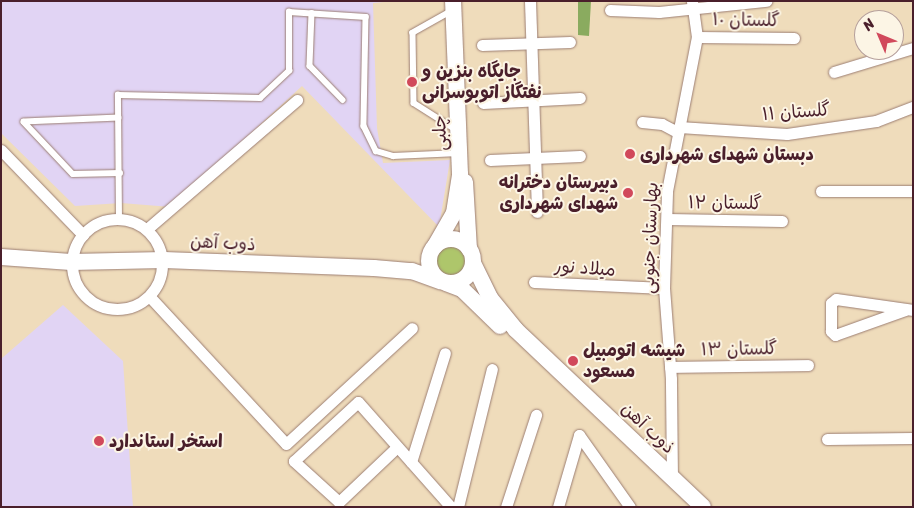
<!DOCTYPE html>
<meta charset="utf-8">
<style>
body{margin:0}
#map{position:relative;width:914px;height:508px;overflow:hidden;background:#efdcbb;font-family:Sriracha,"Playpen Sans Arabic",sans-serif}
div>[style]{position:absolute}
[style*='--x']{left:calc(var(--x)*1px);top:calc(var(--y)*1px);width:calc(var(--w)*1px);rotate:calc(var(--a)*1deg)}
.built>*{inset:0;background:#e1d4f4}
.green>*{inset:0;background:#aec66b}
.round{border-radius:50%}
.forest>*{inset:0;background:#8aab5f}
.roads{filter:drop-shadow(0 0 1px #9c7e73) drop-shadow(0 0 1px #9c7e73)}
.lane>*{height:5.5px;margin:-2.75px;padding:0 2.75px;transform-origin:2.75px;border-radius:2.75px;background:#fff}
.street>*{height:11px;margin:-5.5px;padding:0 5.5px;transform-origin:5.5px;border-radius:5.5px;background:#fff}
.street>.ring{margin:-5.5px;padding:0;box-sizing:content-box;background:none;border:11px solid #fff;border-radius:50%}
.secondary>*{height:16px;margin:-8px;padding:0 8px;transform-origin:8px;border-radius:8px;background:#fff}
.secondary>.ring{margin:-8px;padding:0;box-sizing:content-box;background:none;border:16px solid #fff;border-radius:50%}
.dots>*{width:14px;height:14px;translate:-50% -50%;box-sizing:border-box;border:2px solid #fcf5e5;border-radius:50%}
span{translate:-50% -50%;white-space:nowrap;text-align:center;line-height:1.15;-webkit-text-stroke:4px #fcf5e5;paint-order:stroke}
.street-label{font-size:18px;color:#4a1f2b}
.poi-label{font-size:18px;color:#4a1f2b;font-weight:700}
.left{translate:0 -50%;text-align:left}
.right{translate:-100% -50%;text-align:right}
.frame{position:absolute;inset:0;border:2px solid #4a1f2b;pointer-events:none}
.north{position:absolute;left:854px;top:10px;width:50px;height:50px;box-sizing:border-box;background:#fcf5e5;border:1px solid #b59f9b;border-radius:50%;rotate:315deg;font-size:14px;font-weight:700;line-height:20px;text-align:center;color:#4a1f2b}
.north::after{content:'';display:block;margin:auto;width:18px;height:22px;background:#d1495b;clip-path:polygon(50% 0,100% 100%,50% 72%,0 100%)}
</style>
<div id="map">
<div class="built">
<div style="clip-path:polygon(1px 1px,394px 1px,373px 3px,377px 128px,383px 163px,450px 160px,439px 227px,302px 86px,171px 207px,121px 203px,75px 206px,1px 133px)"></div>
<div style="clip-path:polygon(63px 305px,123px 361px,133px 507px,1px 507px,1px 359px)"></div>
</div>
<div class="green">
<div class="round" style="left:433px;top:243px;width:36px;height:36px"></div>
</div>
<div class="forest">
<div style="clip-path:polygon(578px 1px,591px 1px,589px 36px,578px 35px)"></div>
</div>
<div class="roads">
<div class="lane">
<div style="--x:452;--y:11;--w:45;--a:150.6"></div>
<div style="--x:413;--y:33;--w:70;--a:89.2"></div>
<div style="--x:414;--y:103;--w:49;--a:32.4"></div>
<div style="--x:312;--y:13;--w:53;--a:92.2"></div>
<div style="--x:310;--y:66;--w:47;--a:45.9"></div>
<div style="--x:119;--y:118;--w:95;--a:177.6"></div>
<div style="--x:24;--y:122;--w:71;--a:46.7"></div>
<div style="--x:73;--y:174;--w:47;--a:-1.2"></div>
<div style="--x:119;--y:219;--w:124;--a:-90.5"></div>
<div style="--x:118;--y:95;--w:142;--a:1.2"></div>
<div style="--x:260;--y:98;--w:40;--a:-43"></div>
<div style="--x:289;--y:71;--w:59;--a:-90"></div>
<div style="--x:289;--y:12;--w:77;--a:3.7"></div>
<div style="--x:366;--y:17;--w:109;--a:91.1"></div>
<div style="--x:364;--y:126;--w:28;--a:64"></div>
<div style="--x:376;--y:151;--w:18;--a:16"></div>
<div style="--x:393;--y:156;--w:66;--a:-2.6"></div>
</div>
<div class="street">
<div style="--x:530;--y:1;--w:211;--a:88.1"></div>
<div style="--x:610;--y:10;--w:49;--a:2.3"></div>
<div style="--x:659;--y:12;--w:108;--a:-5.9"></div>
<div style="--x:697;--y:37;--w:97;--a:0.6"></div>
<div style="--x:482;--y:45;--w:88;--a:-2"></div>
<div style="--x:834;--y:72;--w:83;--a:-16.9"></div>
<div style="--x:483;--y:103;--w:97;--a:-3"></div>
<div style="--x:642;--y:122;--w:20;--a:6"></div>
<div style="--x:662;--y:124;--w:17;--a:28"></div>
<div style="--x:679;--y:127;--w:108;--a:3.7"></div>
<div style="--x:787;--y:134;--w:90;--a:-8.3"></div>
<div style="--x:876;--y:121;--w:40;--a:-21"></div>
<div style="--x:1;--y:150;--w:118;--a:46"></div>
<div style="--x:490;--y:160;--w:90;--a:-2.5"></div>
<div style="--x:821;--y:191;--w:92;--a:0"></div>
<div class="ring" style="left:72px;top:219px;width:79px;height:79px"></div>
<div style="--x:667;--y:219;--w:115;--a:1"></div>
<div style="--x:147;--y:229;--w:198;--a:-40.7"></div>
<div style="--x:534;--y:282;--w:130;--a:2.6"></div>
<div style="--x:150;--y:297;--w:200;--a:47.2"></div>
<div style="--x:286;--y:444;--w:171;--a:-42.6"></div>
<div style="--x:905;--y:310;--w:74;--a:160.3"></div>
<div style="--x:835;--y:335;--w:6;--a:-135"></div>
<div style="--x:831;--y:331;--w:28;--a:-90"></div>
<div style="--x:831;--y:303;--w:6;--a:-39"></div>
<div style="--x:836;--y:299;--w:78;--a:8.1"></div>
<div style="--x:670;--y:367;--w:138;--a:-0.8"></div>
<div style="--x:579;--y:435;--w:88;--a:54.7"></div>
<div style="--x:827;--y:439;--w:86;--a:-0.7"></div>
<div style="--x:397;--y:447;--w:80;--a:136.5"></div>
<div style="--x:339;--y:502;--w:61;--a:-137.7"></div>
<div style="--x:294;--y:461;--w:87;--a:-42.7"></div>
<div style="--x:358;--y:402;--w:140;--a:48.5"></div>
<div style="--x:411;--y:462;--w:114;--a:-72.7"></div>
<div style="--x:672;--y:480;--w:101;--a:-90.6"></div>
<div style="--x:671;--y:379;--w:91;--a:-94.4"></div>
<div style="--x:664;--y:288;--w:97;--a:-88.2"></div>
<div style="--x:667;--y:191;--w:157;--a:-79"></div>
<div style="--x:697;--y:37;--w:36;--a:-98"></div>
<div style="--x:458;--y:507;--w:142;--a:-76.2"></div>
<div style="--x:506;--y:507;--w:97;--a:-71.9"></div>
<div style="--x:558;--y:507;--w:75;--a:-73.7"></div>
</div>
<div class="secondary">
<div style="--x:465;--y:182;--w:67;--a:86.6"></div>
<div class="ring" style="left:429px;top:239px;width:28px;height:28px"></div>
<div style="--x:435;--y:246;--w:38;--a:-60"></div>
<div style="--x:454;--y:213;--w:39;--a:-81"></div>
<div style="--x:460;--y:174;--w:173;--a:-92.3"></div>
<div style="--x:1;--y:257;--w:70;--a:4.1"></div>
<div style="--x:71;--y:262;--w:93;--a:-1.2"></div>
<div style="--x:164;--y:260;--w:210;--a:2.2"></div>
<div style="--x:374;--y:268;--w:38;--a:5"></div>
<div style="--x:412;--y:271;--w:30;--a:20"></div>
<div style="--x:473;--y:263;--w:39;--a:64"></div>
<div style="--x:490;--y:298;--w:41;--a:50.9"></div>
<div style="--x:516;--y:330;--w:257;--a:43.4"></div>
<div style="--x:446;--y:283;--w:17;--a:21"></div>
<div style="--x:462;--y:289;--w:53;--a:44.2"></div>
</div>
</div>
<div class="dots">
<div style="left:412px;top:82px;background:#d1495b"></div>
<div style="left:630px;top:154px;background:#d1495b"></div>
<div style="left:628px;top:193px;background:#d1495b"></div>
<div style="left:573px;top:361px;background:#d1495b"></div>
<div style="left:99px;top:441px;background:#d1495b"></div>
</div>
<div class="street-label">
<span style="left:746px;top:20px;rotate:1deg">گلستان ۱۰</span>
<span style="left:796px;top:112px;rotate:-4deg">گلستان ۱۱</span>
<span style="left:440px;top:133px;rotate:-92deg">چلبی</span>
<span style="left:725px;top:203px;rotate:1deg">گلستان ۱۲</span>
<span style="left:650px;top:238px;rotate:-88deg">بهارستان جنوبی</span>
<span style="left:223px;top:243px;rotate:3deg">ذوب آهن</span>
<span style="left:585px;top:268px;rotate:4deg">میلاد نور</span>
<span style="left:739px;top:349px;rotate:-1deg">گلستان ۱۳</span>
<span style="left:648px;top:428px;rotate:43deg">ذوب آهن</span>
</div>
<div class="poi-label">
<span class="left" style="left:422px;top:82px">جایگاه بنزین و<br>نفتگاز اتوبوسرانی</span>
<span class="left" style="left:640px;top:154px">دبستان شهدای شهرداری</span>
<span class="right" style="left:618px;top:193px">دبیرستان دخترانه<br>شهدای شهرداری</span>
<span class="left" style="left:583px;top:361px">شیشه اتومبیل<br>مسعود</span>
<span class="left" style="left:109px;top:441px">استخر استاندارد</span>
</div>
<div class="frame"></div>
<div class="north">N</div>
</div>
